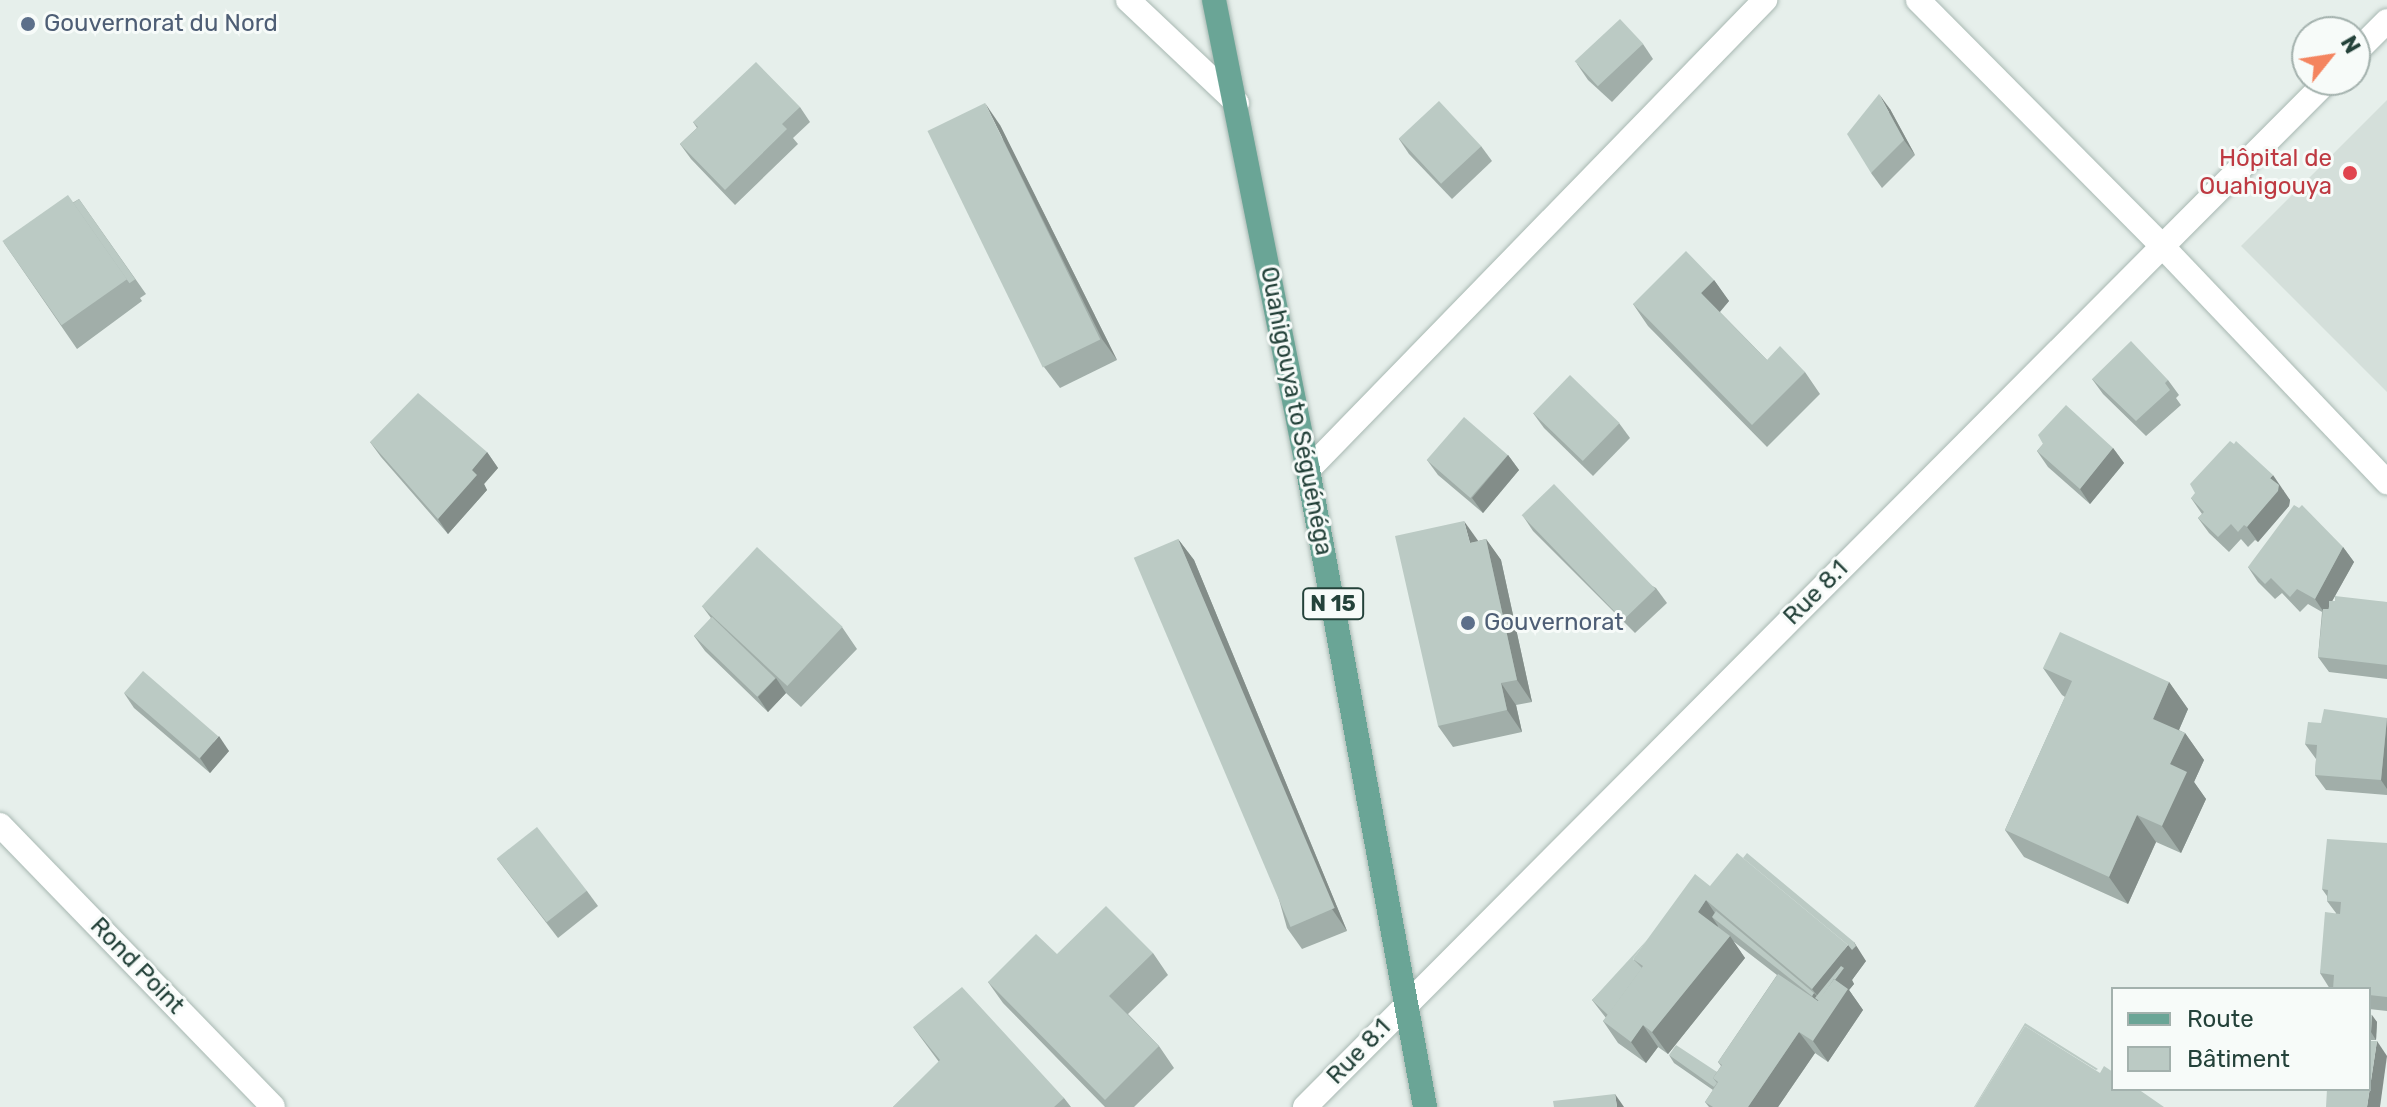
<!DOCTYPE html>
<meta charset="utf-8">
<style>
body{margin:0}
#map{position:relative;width:2387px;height:1107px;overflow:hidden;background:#e6efeb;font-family:Rubik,sans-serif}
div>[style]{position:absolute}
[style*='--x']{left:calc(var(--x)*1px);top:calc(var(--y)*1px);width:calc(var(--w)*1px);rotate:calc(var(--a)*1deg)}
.built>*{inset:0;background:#d4dfda}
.roads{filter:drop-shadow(0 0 2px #a8b8b2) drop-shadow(0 0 2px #a8b8b2)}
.minor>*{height:24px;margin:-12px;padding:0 12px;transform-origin:12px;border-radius:12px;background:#fff}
.major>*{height:24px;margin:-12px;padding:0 12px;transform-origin:12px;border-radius:12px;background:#6aa596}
.wall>*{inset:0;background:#a1aea9}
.shaded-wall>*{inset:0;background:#838d89}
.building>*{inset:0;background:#bbcac4;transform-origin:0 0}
.dots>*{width:22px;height:22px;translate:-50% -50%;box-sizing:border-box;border:4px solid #f7fbf9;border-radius:50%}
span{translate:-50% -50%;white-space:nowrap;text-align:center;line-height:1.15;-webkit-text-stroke:6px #f7fbf9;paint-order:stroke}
.shield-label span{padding:2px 6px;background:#f7fbf9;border:2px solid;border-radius:6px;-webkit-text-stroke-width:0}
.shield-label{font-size:22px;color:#24423a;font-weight:700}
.service-label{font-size:24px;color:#4e5e75}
.left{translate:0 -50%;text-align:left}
.health-label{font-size:24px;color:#be3a42}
.right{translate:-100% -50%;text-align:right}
.street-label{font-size:24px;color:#24423a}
.legend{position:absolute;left:2111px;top:987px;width:260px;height:104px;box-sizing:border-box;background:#f7fbf9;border:2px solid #a3b1ad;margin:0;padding:10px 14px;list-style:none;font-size:24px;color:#24423a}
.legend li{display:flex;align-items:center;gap:16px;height:40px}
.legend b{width:40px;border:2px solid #a3b1ad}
.north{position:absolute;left:2291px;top:16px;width:80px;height:80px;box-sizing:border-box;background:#f7fbf9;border:2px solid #a3b1ad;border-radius:50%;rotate:60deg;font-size:22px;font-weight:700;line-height:32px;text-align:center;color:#24423a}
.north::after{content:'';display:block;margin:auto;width:28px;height:36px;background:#f4845f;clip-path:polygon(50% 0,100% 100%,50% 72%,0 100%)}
</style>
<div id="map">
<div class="built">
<div style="clip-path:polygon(2387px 100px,2387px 392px,2241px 246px)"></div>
</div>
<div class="roads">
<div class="minor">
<div style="--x:1128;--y:0;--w:150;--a:43.4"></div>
<div style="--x:1918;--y:0;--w:348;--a:45.2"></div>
<div style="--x:2163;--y:247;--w:325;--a:46.4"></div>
<div style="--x:2355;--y:53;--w:45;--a:-45"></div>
<div style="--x:1308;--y:470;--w:656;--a:-45.8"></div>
<div style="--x:0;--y:825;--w:392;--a:45.9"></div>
<div style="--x:1305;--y:1107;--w:1450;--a:-45.11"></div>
</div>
<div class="major">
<div style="--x:1214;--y:0;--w:479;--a:78.7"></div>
<div style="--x:1308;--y:470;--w:648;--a:79.59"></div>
</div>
</div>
<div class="wall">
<div style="clip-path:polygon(1643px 44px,1653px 59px,1612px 102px,1588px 80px,1577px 64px)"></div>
<div style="clip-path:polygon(800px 107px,810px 122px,793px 138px,798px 144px,735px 205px,691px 159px,680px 144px,697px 128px,693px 122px)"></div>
<div style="clip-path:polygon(1890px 109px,1915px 155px,1882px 188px,1871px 173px)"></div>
<div style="clip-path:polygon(1000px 125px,1117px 360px,1060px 388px,1044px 367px)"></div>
<div style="clip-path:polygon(1399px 139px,1481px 146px,1492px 161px,1452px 199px,1409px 154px)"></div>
<div style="clip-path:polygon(79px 199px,146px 294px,140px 298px,142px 301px,77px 349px,4px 243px)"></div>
<div style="clip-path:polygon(1714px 280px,1729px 301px,1720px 312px,1767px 360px,1805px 372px,1820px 394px,1767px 447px,1648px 326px,1633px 304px)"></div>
<div style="clip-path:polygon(2092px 379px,2168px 380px,2179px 395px,2176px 398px,2181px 405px,2146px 436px,2103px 394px)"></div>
<div style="clip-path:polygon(1533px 413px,1619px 423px,1630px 438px,1593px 476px,1544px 428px)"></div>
<div style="clip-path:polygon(370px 442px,487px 452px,498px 468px,484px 484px,487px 490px,448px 534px,381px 457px)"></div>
<div style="clip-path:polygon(2043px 444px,2113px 448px,2124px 463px,2090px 504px,2048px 467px,2037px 451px)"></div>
<div style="clip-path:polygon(1508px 455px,1519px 470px,1483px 513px,1438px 475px,1427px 460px)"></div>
<div style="clip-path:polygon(2284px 490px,2283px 491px,2290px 500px,2289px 506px,2258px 542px,2255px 540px,2248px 547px,2241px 539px,2229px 552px,2209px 533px,2198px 518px,2202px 514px,2191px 498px)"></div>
<div style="clip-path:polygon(1523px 516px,1656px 588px,1667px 603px,1635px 633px,1533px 531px)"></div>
<div style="clip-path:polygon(1178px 539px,1194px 560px,1347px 931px,1302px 949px,1287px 928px)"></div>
<div style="clip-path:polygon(1486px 539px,1501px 560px,1532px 702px,1516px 705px,1522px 732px,1453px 747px,1438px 726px,1478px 541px)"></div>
<div style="clip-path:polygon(2343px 547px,2354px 562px,2332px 601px,2387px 602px,2387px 679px,2329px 672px,2318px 657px,2322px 612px,2308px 604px,2300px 612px,2282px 593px,2275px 599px,2258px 582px,2248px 567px)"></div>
<div style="clip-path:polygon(702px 606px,842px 627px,857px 649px,801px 707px,786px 693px,768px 712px,705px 651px,694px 636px,711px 618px)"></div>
<div style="clip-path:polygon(2043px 668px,2169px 682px,2188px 709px,2179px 730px,2185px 733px,2204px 760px,2194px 782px,2206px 799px,2181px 853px,2156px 842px,2128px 904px,2024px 857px,2005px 830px,2065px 697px,2062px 695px)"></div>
<div style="clip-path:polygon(124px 693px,229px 751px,210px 773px,134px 708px)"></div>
<div style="clip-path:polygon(2387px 718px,2387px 795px,2326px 790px,2315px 775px,2316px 759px,2305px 744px,2321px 723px)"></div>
<div style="clip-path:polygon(2387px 843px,2387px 1011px,2369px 1009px,2369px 989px,2330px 989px,2320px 973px,2336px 913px,2327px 901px,2327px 896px,2322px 889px)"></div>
<div style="clip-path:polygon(497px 859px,587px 891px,598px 906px,558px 938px)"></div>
<div style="clip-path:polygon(1710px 886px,1866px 961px,1852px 980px,1854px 984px,1849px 990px,1863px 1010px,1828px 1062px,1815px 1053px,1778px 1107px,1709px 1107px,1705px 1102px,1713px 1090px,1674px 1063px,1669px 1055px,1717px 1072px,1721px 1066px,1718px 1062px,1777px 975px,1733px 941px,1745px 958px,1668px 1054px,1658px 1047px,1646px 1063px,1618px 1043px,1603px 1021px,1606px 1018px,1592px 1000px)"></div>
<div style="clip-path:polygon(1153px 953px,1168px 975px,1128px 1014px,1159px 1046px,1174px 1068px,1134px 1107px,1105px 1107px,1003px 1003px,988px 982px,1057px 954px)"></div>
<div style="clip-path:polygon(2369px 1014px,2377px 1022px,2376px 1040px,2369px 1040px)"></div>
<div style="clip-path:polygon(913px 1027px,1064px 1098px,1071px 1107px,893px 1107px,939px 1062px)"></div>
</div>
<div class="shaded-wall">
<div style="clip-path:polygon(1879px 94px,1890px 109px,1915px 155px,1904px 140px)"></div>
<div style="clip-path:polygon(985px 103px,1000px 125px,1117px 360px,1102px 339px)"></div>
<div style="clip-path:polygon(1714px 280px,1729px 301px,1717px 315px,1701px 293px)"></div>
<div style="clip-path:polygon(2113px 448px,2124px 463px,2090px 504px,2080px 489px)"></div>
<div style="clip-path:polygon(487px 452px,498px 468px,484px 484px,487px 490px,448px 534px,438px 519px,472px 470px)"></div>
<div style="clip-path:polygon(1508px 455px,1519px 470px,1483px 513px,1472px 498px)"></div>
<div style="clip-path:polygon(2273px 475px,2290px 500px,2289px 506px,2258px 542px,2247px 527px,2270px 478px)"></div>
<div style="clip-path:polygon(1464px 521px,1479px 542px,1470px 543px)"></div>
<div style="clip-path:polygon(1178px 539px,1194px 560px,1347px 931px,1332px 909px)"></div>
<div style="clip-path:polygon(1486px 539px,1501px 560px,1532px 702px,1517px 680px)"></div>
<div style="clip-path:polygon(2343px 547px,2354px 562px,2325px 614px,2315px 599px)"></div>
<div style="clip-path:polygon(776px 678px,786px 693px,768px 712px,758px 697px)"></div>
<div style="clip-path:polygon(2169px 682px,2188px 709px,2172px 746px,2153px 719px)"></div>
<div style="clip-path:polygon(1501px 683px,1516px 705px,1522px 732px,1507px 710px)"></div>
<div style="clip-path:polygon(2387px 719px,2387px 789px,2381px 780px)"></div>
<div style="clip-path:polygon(2185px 733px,2204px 760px,2194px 782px,2206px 799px,2181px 853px,2162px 826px,2170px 764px)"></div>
<div style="clip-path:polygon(219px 736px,229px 751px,210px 773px,200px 758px)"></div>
<div style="clip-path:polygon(2137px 815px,2156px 842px,2128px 904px,2109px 877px)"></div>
<div style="clip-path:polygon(1706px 900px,1721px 922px,1712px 917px,1718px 926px,1713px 934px,1698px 912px)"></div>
<div style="clip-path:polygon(1730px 936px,1745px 958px,1668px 1054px,1652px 1032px)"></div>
<div style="clip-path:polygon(1854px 942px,1866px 961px,1852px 980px,1854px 984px,1849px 990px,1863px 1010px,1828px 1062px,1813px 1041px,1823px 1011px,1812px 996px,1814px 993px,1820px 999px,1812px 989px,1848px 945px)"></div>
<div style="clip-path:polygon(2372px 1015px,2377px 1022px,2376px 1040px,2371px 1032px)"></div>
<div style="clip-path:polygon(1643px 1025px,1658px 1047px,1646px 1063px,1631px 1042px)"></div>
<div style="clip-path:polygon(1799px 1032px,1815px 1053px,1778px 1107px,1748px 1107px)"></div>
<div style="clip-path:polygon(2377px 1041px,2387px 1056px,2380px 1107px,2367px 1107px)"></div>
<div style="clip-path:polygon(1615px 1094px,1624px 1107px,1617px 1107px)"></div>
</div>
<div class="building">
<div style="left:1620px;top:19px;width:34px;height:62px;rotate:47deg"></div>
<div style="clip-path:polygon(756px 62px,800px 107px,782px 124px,787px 129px,725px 190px,680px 144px,698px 127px,693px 122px)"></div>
<div style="clip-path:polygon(1879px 94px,1904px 140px,1871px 173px,1847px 134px)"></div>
<div style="left:1439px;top:101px;width:62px;height:55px;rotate:47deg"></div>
<div style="left:985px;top:103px;width:263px;height:64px;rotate:64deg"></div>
<div style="left:68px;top:195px;width:103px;height:80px;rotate:55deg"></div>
<div style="left:79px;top:199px;width:98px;height:7px;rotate:55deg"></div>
<div style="clip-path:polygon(1686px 251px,1714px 280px,1701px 293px,1767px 360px,1780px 346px,1805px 372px,1752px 425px,1633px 304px)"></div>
<div style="clip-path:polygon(2131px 341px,2168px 380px,2165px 383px,2170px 390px,2136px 421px,2092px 379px)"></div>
<div style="left:1570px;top:375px;width:69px;height:53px;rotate:44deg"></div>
<div style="clip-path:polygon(418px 393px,487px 452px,472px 470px,477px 475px,438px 519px,370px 442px)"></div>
<div style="clip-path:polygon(2066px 405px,2113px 448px,2080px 489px,2037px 451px,2043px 444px,2038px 435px)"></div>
<div style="left:1464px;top:417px;width:58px;height:57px;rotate:41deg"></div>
<div style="clip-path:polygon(2230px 441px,2234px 444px,2236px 441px,2273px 475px,2270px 478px,2279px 485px,2278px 491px,2247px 527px,2244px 525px,2238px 532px,2231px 524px,2218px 537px,2198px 518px,2204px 512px,2191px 498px,2195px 493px,2190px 484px)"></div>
<div style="left:1554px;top:484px;width:146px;height:45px;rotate:46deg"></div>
<div style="clip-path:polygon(2294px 505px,2299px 508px,2302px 505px,2343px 547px,2315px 599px,2297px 589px,2290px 597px,2271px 578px,2265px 584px,2248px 567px)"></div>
<div style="clip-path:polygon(1464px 521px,1470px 543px,1486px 539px,1517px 680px,1501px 683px,1507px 710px,1438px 726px,1395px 536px)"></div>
<div style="left:1178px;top:539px;width:401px;height:48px;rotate:67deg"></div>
<div style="left:757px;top:547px;width:117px;height:81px;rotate:43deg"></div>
<div style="clip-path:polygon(2335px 596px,2387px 602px,2387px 665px,2318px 657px,2323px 609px,2329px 609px,2329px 601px,2335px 601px)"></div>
<div style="left:712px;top:617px;width:88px;height:26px;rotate:44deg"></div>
<div style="clip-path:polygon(2060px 632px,2169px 682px,2153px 719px,2185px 733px,2170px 764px,2187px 772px,2162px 826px,2137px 815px,2109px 877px,2005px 830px,2072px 681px,2043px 668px)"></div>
<div style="left:143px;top:671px;width:100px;height:29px;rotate:41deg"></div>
<div style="clip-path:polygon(2324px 709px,2387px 718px,2381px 780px,2315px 775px,2317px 745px,2305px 744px,2308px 722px,2321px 723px)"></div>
<div style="left:537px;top:827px;width:81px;height:51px;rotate:52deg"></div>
<div style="clip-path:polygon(2327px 839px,2387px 843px,2387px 997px,2369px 995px,2369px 989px,2333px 989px,2334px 975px,2320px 973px,2325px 912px,2340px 914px,2341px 902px,2327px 901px,2328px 890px,2322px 889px)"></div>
<div style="clip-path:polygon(1737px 853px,1848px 945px,1812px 989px,1706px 900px,1698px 912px,1730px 936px,1652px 1032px,1643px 1025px,1631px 1042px,1603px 1021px,1643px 966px,1633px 959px,1695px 874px,1710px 886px)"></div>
<div style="clip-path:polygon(1747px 853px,1854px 942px,1856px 946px,1852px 950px,1848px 945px,1743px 858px)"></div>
<div style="clip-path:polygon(1106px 906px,1153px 953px,1109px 996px,1159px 1046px,1105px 1100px,988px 982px,1036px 934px,1057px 954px)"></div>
<div style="clip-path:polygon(1716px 911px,1814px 993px,1812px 996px,1712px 917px)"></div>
<div style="clip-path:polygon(1647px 940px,1633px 959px,1642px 968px,1608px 1015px,1592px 1000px)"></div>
<div style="clip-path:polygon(1841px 966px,1844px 968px,1835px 980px,1834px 979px,1819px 1001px,1815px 998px)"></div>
<div style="clip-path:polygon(1778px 974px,1818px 1001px,1834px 979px,1848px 989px,1813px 1041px,1799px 1032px,1748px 1107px,1713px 1107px,1705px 1102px,1718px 1082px,1713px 1078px,1722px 1065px,1718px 1062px)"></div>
<div style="clip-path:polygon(962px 987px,1064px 1098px,1054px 1107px,893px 1107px,940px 1060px,913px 1027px)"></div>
<div style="clip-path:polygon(2369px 1014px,2372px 1015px,2371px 1032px,2369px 1032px)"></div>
<div style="clip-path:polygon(2025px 1023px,2098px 1069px,2096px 1070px,2025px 1026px,1975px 1107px,1974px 1107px)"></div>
<div style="clip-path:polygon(2025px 1026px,2100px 1073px,2104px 1066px,2113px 1072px,2113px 1089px,2138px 1089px,2164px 1107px,1975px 1107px)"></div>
<div style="clip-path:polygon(2369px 1041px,2377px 1041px,2367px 1107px,2326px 1107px,2327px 1089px,2369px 1089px)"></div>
<div style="clip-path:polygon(1676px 1045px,1717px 1072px,1713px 1078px,1717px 1083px,1714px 1087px,1669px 1055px)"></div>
<div style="clip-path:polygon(1615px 1094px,1617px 1107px,1554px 1107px,1553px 1101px)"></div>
</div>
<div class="dots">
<div style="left:28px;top:24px;background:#5c6f8a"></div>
<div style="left:2350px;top:173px;background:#e0444e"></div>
<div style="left:1468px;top:623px;background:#5c6f8a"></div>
</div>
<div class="shield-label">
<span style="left:1333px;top:604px">N 15</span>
</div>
<div class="service-label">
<span class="left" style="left:44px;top:24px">Gouvernorat du Nord</span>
<span class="left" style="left:1484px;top:623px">Gouvernorat</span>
</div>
<div class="health-label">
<span class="right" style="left:2332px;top:173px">Hôpital de<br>Ouahigouya</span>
</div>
<div class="street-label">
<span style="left:1296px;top:411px;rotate:79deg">Ouahigouya to Séguénéga</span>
<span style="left:1816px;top:593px;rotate:-45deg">Rue 8.1</span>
<span style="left:137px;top:966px;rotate:46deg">Rond Point</span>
<span style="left:1359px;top:1052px;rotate:-46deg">Rue 8.1</span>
</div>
<ul class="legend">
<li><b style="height:10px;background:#6aa596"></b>Route</li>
<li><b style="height:22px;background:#bbcac4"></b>Bâtiment</li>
</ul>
<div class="north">N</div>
</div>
